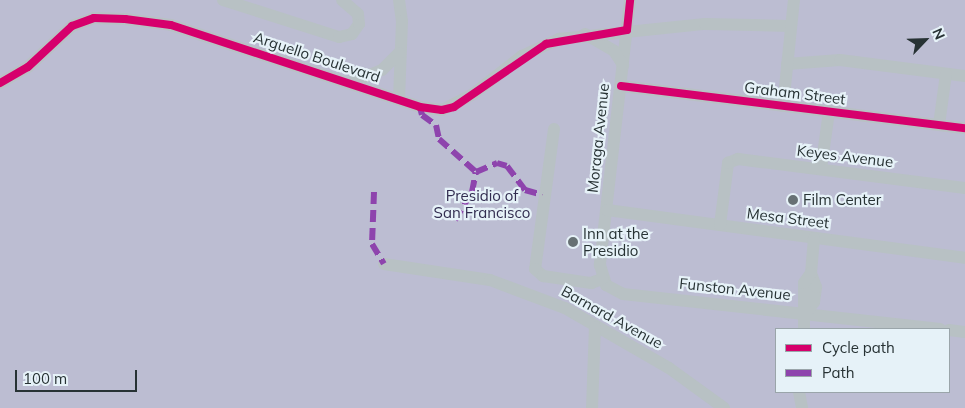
<!DOCTYPE html>
<style>
body{margin:0}
#map{position:relative;width:965px;height:408px;overflow:hidden;background:#dfe7eb;font-family:Mulish,sans-serif}
div>[style]{position:absolute}
[style*='--x']{left:calc(var(--x)*1px);top:calc(var(--y)*1px);width:calc(var(--w)*1px);rotate:calc(var(--a)*1deg)}
.green>*{inset:0;background:#bcbdd2}
.minor>*{height:12px;margin:-6px;padding:0 6px;transform-origin:6px;border-radius:6px;background:#b8c1c4}
.quiet>*{height:6px;margin-top:-3px;transform-origin:0;background:repeating-linear-gradient(90deg,#8e44ad 0 12px,transparent 0 18px)}
.cycleway>*{height:8px;margin:-4px;padding:0 4px;transform-origin:4px;border-radius:4px;background:#d6006c}
.dots>*{width:14px;height:14px;translate:-50% -50%;box-sizing:border-box;border:2px solid #e6f2f8;border-radius:50%}
span{translate:-50% -50%;white-space:nowrap;text-align:center;line-height:1.15;-webkit-text-stroke:4.5px #e6f2f8;paint-order:stroke}
.street-label{font-size:15px;color:#273234}
.park-label{font-size:15px;color:#322d50}
.poi-label{font-size:15px;color:#273234}
.left{translate:0 -50%;text-align:left}
.legend{position:absolute;left:775px;top:328px;width:175px;height:65px;box-sizing:border-box;background:#e6f2f8;border:1px solid #9aa5aa;margin:0;padding:6px 9px;list-style:none;font-size:15px;color:#273234}
.legend li{display:flex;align-items:center;gap:10px;height:25px}
.legend b{width:25px;border:1px solid #9aa5aa}
.north{position:absolute;left:900px;top:15px;width:50px;height:50px;-webkit-text-stroke:4px #e6f2f8;paint-order:stroke;rotate:66deg;font-size:14px;font-weight:700;line-height:20px;text-align:center;color:#273234}
.north::after{content:'';display:block;margin:auto;width:18px;height:22px;background:#273234;clip-path:polygon(50% 0,100% 100%,50% 72%,0 100%)}
.scale{position:absolute;left:15px;top:370px;width:122px;height:22px;box-sizing:border-box;border:2px solid #273234;border-top:0;padding-left:6px;font-size:15px;line-height:18px;white-space:nowrap;color:#273234;-webkit-text-stroke:4px #e6f2f8;paint-order:stroke}
</style>
<div id="map">
<div class="green">
<div style="clip-path:polygon(evenodd,0 0,965px 0,965px 408px,0 408px,0 0,776px 329px,949px 329px,949px 392px,776px 392px,776px 329px)"></div>
</div>
<div class="minor">
<div style="--x:223;--y:0;--w:122;--a:17.7"></div>
<div style="--x:339;--y:37;--w:13;--a:-13"></div>
<div style="--x:352;--y:34;--w:12;--a:-55"></div>
<div style="--x:359;--y:24;--w:10;--a:-96"></div>
<div style="--x:358;--y:14;--w:21;--a:-139"></div>
<div style="--x:399;--y:0;--w:21;--a:82"></div>
<div style="--x:402;--y:21;--w:77;--a:92.2"></div>
<div style="--x:630;--y:0;--w:267;--a:96.5"></div>
<div style="--x:600;--y:265;--w:21;--a:73"></div>
<div style="--x:606;--y:285;--w:19;--a:28"></div>
<div style="--x:623;--y:294;--w:319;--a:6.3"></div>
<div style="--x:585;--y:34;--w:34;--a:30"></div>
<div style="--x:614;--y:51;--w:17;--a:57"></div>
<div style="--x:787;--y:64;--w:53;--a:-4.3"></div>
<div style="--x:840;--y:60;--w:126;--a:7.3"></div>
<div style="--x:352;--y:82;--w:32;--a:-22"></div>
<div style="--x:382;--y:70;--w:24;--a:-45"></div>
<div style="--x:0;--y:83;--w:32;--a:-30"></div>
<div style="--x:28;--y:67;--w:60;--a:-43"></div>
<div style="--x:72;--y:26;--w:23;--a:-20"></div>
<div style="--x:94;--y:18;--w:31;--a:2"></div>
<div style="--x:125;--y:19;--w:46;--a:7.4"></div>
<div style="--x:171;--y:25;--w:262;--a:18.2"></div>
<div style="--x:420;--y:107;--w:22;--a:8"></div>
<div style="--x:442;--y:110;--w:35;--a:-27"></div>
<div style="--x:473;--y:94;--w:62;--a:-37.8"></div>
<div style="--x:522;--y:56;--w:41;--a:-24.7"></div>
<div style="--x:559;--y:39;--w:147;--a:-5.9"></div>
<div style="--x:705;--y:24;--w:85;--a:1.3"></div>
<div style="--x:621;--y:86;--w:347;--a:7"></div>
<div style="--x:783;--y:106;--w:107;--a:-84.1"></div>
<div style="--x:939;--y:125;--w:51;--a:-82.2"></div>
<div style="--x:554;--y:129;--w:141;--a:97.7"></div>
<div style="--x:535;--y:269;--w:11;--a:41"></div>
<div style="--x:543;--y:276;--w:49;--a:8.3"></div>
<div style="--x:591;--y:283;--w:12;--a:-20"></div>
<div style="--x:821;--y:169;--w:59;--a:-82.1"></div>
<div style="--x:607;--y:210;--w:361;--a:7.6"></div>
<div style="--x:720;--y:225;--w:63;--a:-82.6"></div>
<div style="--x:728;--y:163;--w:11;--a:-22"></div>
<div style="--x:738;--y:159;--w:229;--a:7.3"></div>
<div style="--x:384;--y:264;--w:107;--a:8.6"></div>
<div style="--x:490;--y:280;--w:80;--a:20.5"></div>
<div style="--x:565;--y:308;--w:120;--a:30"></div>
<div style="--x:669;--y:368;--w:68;--a:36"></div>
<div style="--x:806;--y:313;--w:14;--a:-54"></div>
<div style="--x:814;--y:302;--w:15;--a:-82"></div>
<div style="--x:816;--y:287;--w:15;--a:-110"></div>
<div style="--x:811;--y:273;--w:35;--a:-85"></div>
<div style="--x:804;--y:329;--w:46;--a:-90"></div>
<div style="--x:804;--y:283;--w:12;--a:-55"></div>
<div style="--x:949;--y:330;--w:16;--a:7"></div>
<div style="--x:799;--y:392;--w:16;--a:79"></div>
<div style="--x:592;--y:408;--w:81;--a:-87.9"></div>
</div>
<div class="quiet">
<div style="--x:420;--y:107;--w:8;--a:76"></div>
<div style="--x:422;--y:115;--w:17;--a:36"></div>
<div style="--x:436;--y:125;--w:14;--a:78"></div>
<div style="--x:439;--y:139;--w:50;--a:41.7"></div>
<div style="--x:476;--y:172;--w:23;--a:-23"></div>
<div style="--x:497;--y:163;--w:10;--a:17"></div>
<div style="--x:507;--y:166;--w:30;--a:53"></div>
<div style="--x:525;--y:190;--w:18;--a:16"></div>
<div style="--x:374;--y:192;--w:52;--a:92.2"></div>
<div style="--x:372;--y:244;--w:23;--a:59"></div>
<div style="--x:455;--y:220;--w:33;--a:-59"></div>
<div style="--x:472;--y:192;--w:20;--a:-79"></div>
</div>
<div class="cycleway">
<div style="--x:0;--y:83;--w:32;--a:-30"></div>
<div style="--x:28;--y:67;--w:60;--a:-43"></div>
<div style="--x:72;--y:26;--w:23;--a:-20"></div>
<div style="--x:94;--y:18;--w:31;--a:2"></div>
<div style="--x:125;--y:19;--w:46;--a:7.4"></div>
<div style="--x:171;--y:25;--w:262;--a:18.2"></div>
<div style="--x:420;--y:107;--w:22;--a:8"></div>
<div style="--x:442;--y:110;--w:12;--a:-14"></div>
<div style="--x:454;--y:107;--w:112;--a:-34.4"></div>
<div style="--x:546;--y:44;--w:82;--a:-9.8"></div>
<div style="--x:627;--y:30;--w:30;--a:-84"></div>
<div style="--x:621;--y:86;--w:347;--a:7"></div>
</div>
<div class="dots">
<div style="left:793px;top:200px;background:#677174"></div>
<div style="left:573px;top:242px;background:#677174"></div>
</div>
<div class="street-label">
<span style="left:317px;top:57px;rotate:18deg">Arguello Boulevard</span>
<span style="left:795px;top:93px;rotate:7deg">Graham Street</span>
<span style="left:598px;top:138px;rotate:-84deg">Moraga Avenue</span>
<span style="left:845px;top:156px;rotate:7deg">Keyes Avenue</span>
<span style="left:788px;top:218px;rotate:7deg">Mesa Street</span>
<span style="left:735px;top:289px;rotate:6deg">Funston Avenue</span>
<span style="left:612px;top:317px;rotate:29deg">Barnard Avenue</span>
</div>
<div class="park-label">
<span style="left:482px;top:204px">Presidio of<br>San Francisco</span>
</div>
<div class="poi-label">
<span class="left" style="left:803px;top:200px">Film Center</span>
<span class="left" style="left:583px;top:242px">Inn at the<br>Presidio</span>
</div>
<ul class="legend">
<li><b style="height:6px;background:#d6006c"></b>Cycle path</li>
<li><b style="height:6px;background:#8e44ad"></b>Path</li>
</ul>
<div class="north">N</div>
<div class="scale">100 m</div>
</div>
